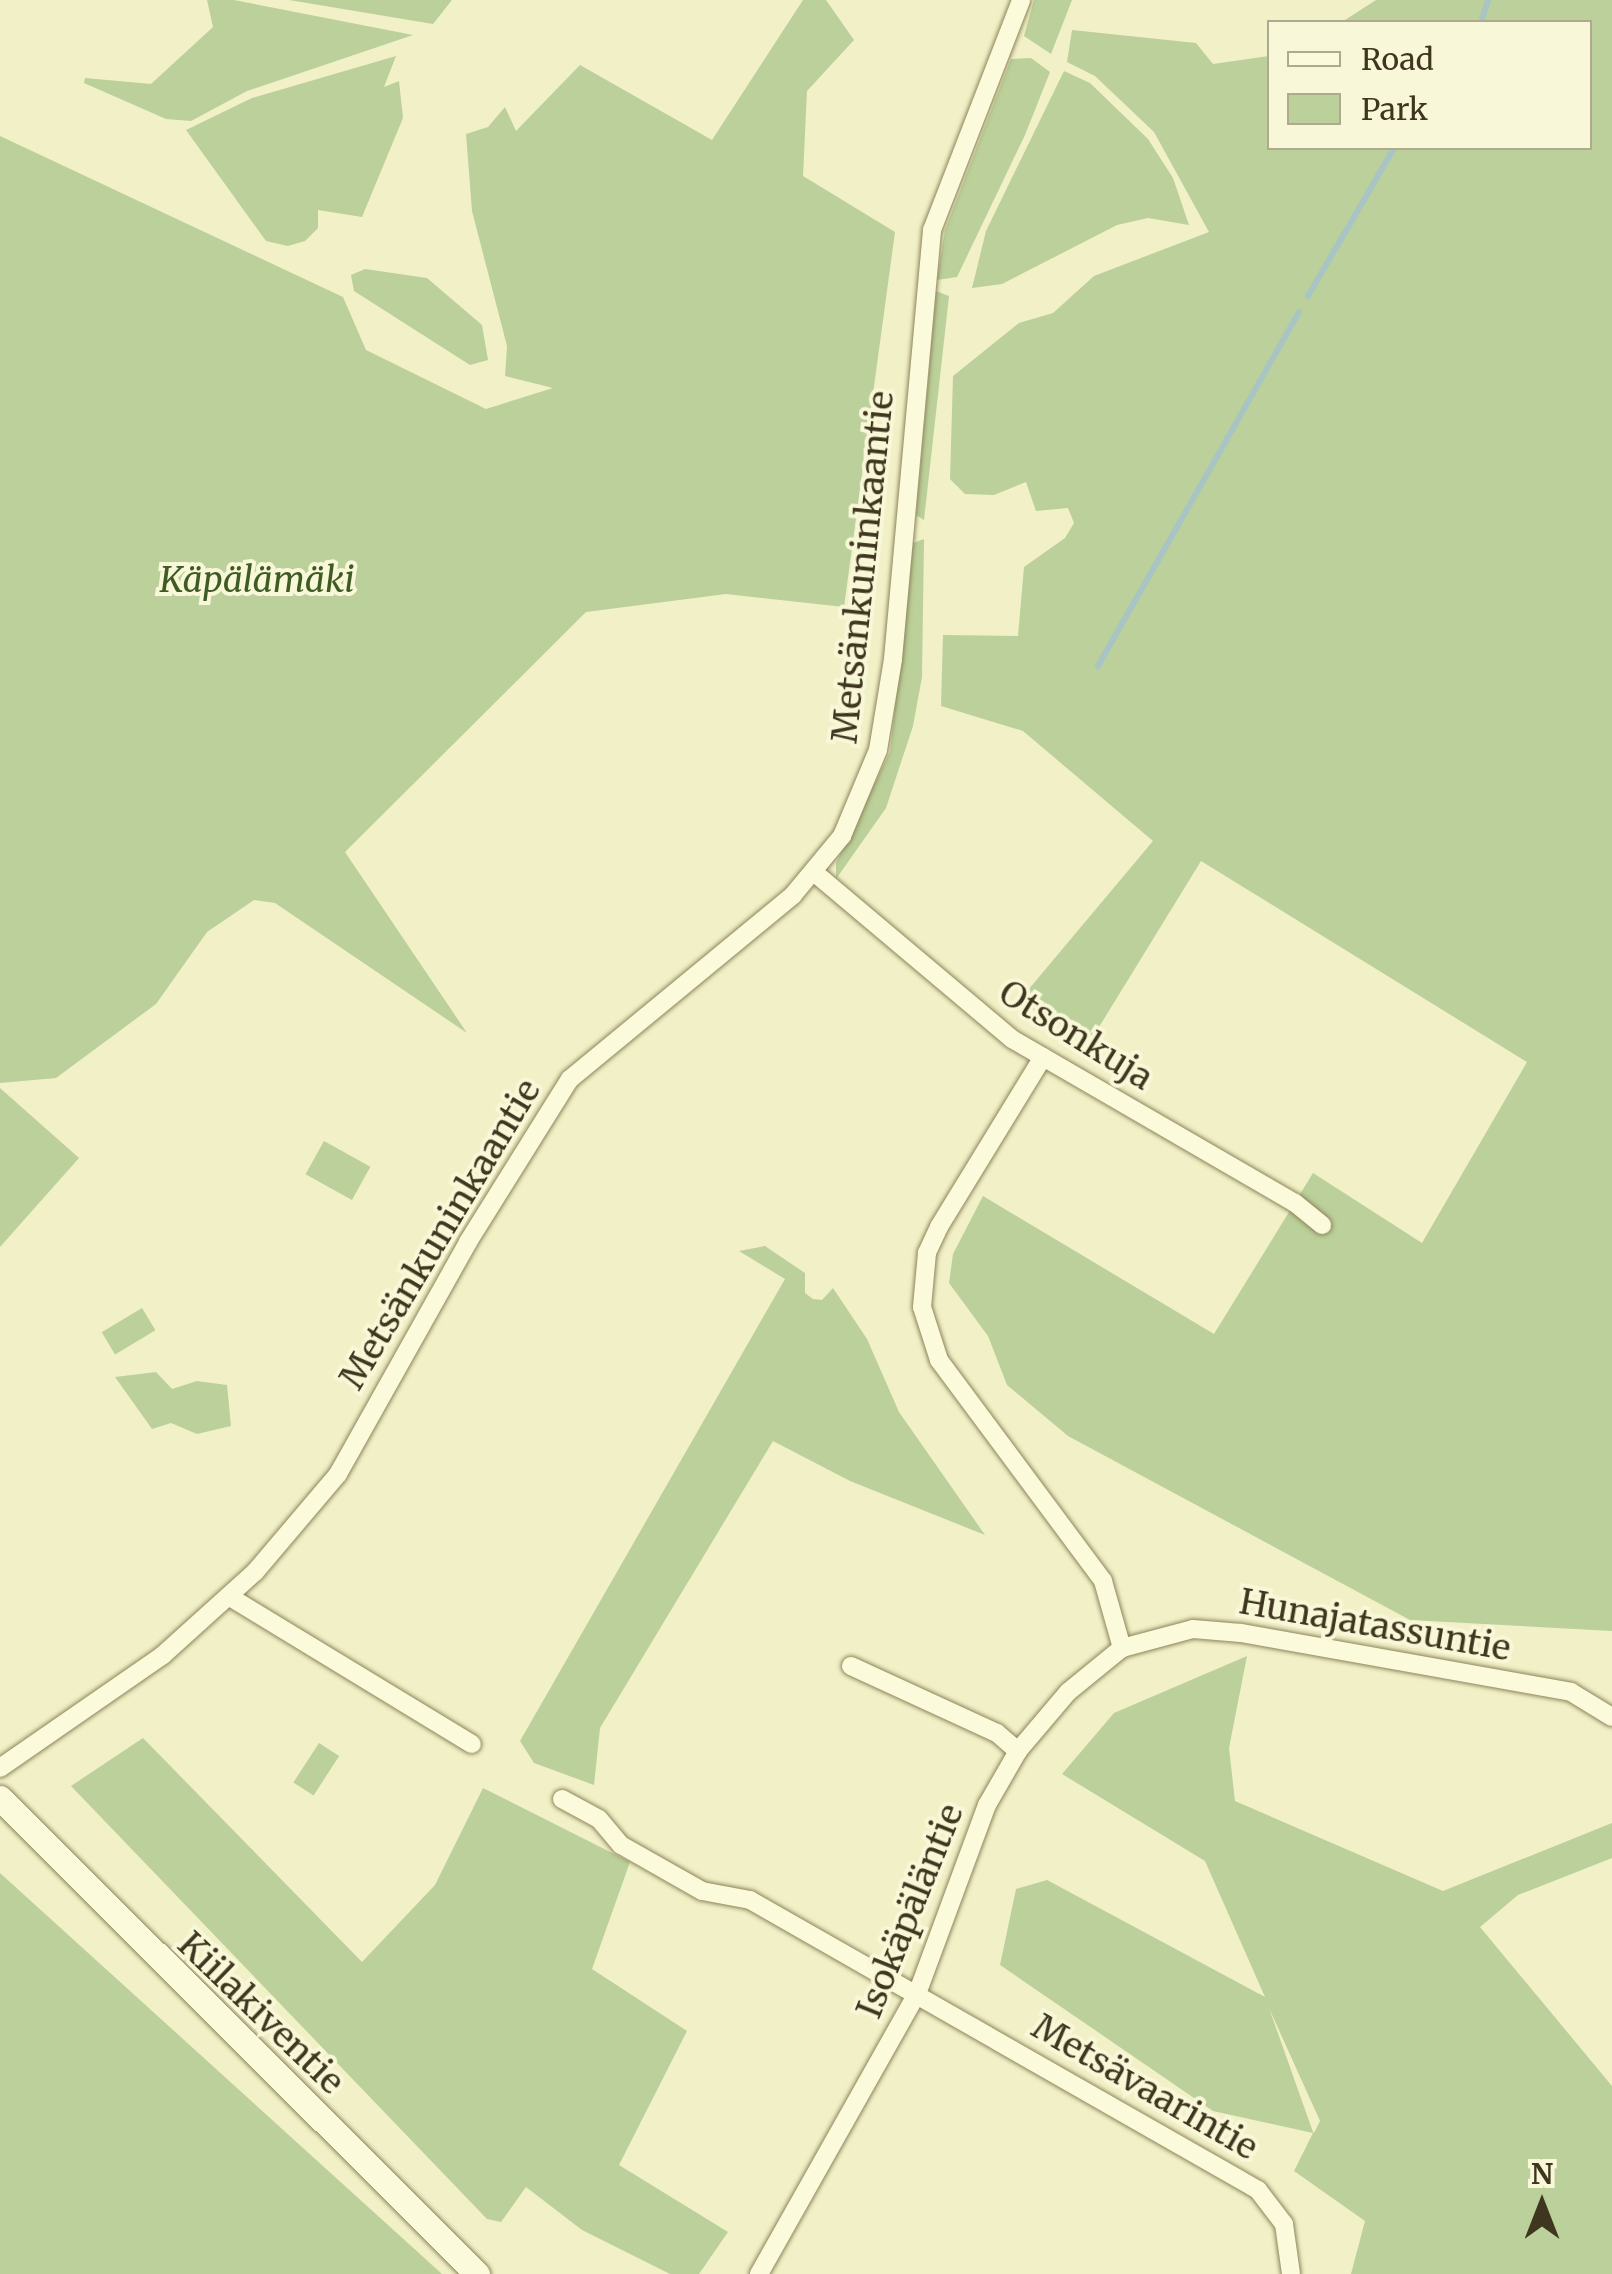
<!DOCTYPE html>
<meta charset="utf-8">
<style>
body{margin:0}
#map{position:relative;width:1612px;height:2274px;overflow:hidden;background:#f1f0c7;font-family:Merriweather,serif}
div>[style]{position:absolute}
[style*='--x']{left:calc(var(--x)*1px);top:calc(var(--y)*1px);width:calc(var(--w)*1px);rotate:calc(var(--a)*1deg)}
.green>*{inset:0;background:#bbd09a;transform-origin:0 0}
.stream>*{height:6px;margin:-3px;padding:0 3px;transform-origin:3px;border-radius:3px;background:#a8c5c4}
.roads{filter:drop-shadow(0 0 2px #8e845b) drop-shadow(0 0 2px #8e845b)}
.street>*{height:18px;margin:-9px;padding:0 9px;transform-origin:9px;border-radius:9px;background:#fbfadb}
.secondary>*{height:25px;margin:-12.5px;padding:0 12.5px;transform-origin:12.5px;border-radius:12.5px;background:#fbfadb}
span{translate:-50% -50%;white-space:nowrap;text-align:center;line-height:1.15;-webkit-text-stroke:8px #f8f7d7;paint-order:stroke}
.street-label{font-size:35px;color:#3e361f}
.park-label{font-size:35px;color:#3f5b25;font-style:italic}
.legend{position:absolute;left:1267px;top:20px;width:325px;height:130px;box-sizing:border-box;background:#f8f7d7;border:2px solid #aeaa8d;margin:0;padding:12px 18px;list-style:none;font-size:30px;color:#3e361f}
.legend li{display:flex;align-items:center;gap:20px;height:50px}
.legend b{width:50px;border:2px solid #aeaa8d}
.north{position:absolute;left:1492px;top:2154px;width:100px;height:100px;-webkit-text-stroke:8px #f8f7d7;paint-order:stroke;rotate:0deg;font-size:28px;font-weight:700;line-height:40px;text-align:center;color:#3e361f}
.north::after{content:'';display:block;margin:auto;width:35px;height:45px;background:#3e361f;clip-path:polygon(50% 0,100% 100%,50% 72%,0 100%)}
</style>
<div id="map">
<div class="green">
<div style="clip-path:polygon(207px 0,234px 0,413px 35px,247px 91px,191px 121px,166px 119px,84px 83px,85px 78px,151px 84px,213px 27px)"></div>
<div style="clip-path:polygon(289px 0,452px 0,433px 24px)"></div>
<div style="clip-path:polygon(803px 0,826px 0,854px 40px,807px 91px,803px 176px,895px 232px,844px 607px,726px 594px,586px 612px,345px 852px,467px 1033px,275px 903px,254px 900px,207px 932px,156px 1004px,56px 1078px,0 1083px,0 136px,343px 297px,366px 350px,486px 409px,553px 388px,505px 376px,507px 346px,472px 211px,466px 134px,488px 127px,505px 107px,516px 131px,580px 65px,712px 140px)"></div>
<div style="clip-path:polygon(1034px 0,1072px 0,1051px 54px,1024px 36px)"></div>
<div style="clip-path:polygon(1376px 0,1612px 0,1612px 1631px,1410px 1620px,1068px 1436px,1007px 1385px,988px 1336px,949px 1283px,953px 1254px,983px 1196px,1214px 1334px,1313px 1173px,1422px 1243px,1527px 1062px,1201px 861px,1091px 1040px,1018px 1002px,1153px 841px,1023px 731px,941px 706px,943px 635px,1018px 636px,1024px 567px,1065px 538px,1074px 523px,1068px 508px,1036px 511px,1026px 482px,994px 495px,965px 494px,950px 479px,953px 376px,1019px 323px,1053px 313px,1094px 276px,1209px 232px,1154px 132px,1095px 76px,1067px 62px,1072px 30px,1196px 43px,1213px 64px,1269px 56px,1270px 148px,1590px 148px,1590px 22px,1342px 22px)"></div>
<div style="clip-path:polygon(396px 56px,384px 87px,399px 81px,403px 118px,362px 217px,318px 210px,318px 228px,305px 241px,288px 246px,266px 241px,186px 130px,252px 98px)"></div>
<div style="clip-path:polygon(1031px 58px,1050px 72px,1025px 135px,957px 277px,937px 280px,945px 230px,1011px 59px)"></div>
<div style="clip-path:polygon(1064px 71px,1090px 83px,1148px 139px,1173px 178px,1189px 225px,1148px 218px,1117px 225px,1002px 284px,972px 288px,986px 231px)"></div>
<div style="clip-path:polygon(365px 269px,427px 278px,482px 325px,488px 360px,470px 365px,354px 291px,351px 275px)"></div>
<div style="clip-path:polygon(936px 291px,949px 296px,924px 520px,916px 515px)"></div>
<div style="clip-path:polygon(924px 539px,922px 677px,913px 726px,886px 808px,836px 879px,836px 863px,890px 752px,913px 543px)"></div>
<div style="clip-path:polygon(0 1088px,79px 1158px,0 1247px)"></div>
<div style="left:324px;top:1141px;width:53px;height:38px;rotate:29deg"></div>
<div style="clip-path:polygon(765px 1246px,805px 1273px,805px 1293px,813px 1299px,822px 1300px,833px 1288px,867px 1339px,899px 1412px,985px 1535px,850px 1481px,773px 1441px,600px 1728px,594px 1785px,534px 1763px,520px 1741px,785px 1279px,739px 1251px)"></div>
<div style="left:142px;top:1308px;width:26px;height:47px;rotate:59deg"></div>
<div style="clip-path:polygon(156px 1372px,172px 1389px,197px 1381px,227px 1385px,231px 1426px,197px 1434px,171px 1423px,152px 1429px,115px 1377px)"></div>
<div style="clip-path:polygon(evenodd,1247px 1656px,1229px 1748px,1235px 1801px,1443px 1891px,1612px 1823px,1612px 1858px,1518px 1895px,1480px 1927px,1612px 2086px,1612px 2274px,1351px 2274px,1365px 2221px,1294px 2171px,1313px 2133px,1213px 2111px,1000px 1965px,1016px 1889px,1047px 1880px,1265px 1997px,1205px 1861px,1062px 1774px,1114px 1713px,1247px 1656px,1269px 2008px,1320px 2121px,1314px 2133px,1313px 2132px,1269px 2008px)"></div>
<div style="clip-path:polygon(143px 1738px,362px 1962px,435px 1885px,483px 1788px,630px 1862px,592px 1969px,687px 2031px,619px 2165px,728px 2232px,699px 2274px,670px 2274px,582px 2230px,526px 2187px,501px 2222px,487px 2219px,71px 1786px)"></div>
<div style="left:319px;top:1743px;width:24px;height:47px;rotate:33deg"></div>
<div style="clip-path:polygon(0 1873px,442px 2274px,0 2274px)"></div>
</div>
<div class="stream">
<div style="--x:1481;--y:22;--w:23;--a:-72"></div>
<div style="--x:1308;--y:296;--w:171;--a:-59.8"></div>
<div style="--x:1098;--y:666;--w:407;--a:-60.4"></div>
</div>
<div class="roads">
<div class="street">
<div style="--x:816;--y:874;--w:256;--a:40.1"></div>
<div style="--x:1012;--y:1039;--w:327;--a:30.1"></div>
<div style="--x:1295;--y:1203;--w:35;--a:39"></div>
<div style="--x:1043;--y:1057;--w:199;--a:121.5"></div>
<div style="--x:939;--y:1227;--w:29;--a:115"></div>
<div style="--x:927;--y:1253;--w:54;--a:95.3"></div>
<div style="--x:922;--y:1307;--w:56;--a:72.2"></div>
<div style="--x:939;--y:1360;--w:275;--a:53.4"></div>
<div style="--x:1103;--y:1581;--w:70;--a:74.2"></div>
<div style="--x:230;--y:1597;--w:283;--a:31.3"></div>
<div style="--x:851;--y:1666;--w:161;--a:24.7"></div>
<div style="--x:997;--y:1733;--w:28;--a:41"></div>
<div style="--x:0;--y:1768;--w:198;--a:-34.7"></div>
<div style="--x:163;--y:1655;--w:124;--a:-42.1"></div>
<div style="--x:255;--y:1572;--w:128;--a:-49.7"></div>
<div style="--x:338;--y:1474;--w:266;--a:-60.7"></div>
<div style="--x:468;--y:1242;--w:192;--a:-58"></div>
<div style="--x:570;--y:1079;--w:289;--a:-39.5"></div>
<div style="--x:793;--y:895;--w:77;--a:-50.3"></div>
<div style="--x:842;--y:836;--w:93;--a:-67.3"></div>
<div style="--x:878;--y:750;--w:92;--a:-80.6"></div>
<div style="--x:893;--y:659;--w:431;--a:-84.8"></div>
<div style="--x:932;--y:230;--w:247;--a:-68.8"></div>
<div style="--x:562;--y:1799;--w:42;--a:28.4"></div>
<div style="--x:599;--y:1819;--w:34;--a:50"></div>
<div style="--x:621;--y:1845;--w:93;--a:29.6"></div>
<div style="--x:702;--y:1891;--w:49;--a:10.6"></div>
<div style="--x:750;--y:1900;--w:585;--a:29.72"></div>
<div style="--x:1258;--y:2190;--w:43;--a:52.6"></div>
<div style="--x:1284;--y:2224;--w:50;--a:82"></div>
<div style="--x:759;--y:2274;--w:322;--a:-60.6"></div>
<div style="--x:917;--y:1994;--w:202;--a:-69.7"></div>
<div style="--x:987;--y:1805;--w:62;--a:-60.1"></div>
<div style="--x:1018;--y:1751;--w:77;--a:-49.7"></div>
<div style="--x:1068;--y:1692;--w:70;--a:-39.2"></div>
<div style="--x:1122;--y:1648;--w:73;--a:-15"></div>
<div style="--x:1193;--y:1629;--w:48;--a:4.8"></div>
<div style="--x:1241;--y:1633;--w:335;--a:10.1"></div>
<div style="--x:1571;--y:1692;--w:48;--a:31.4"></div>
</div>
<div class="secondary">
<div style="--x:0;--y:1798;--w:674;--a:44.94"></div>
</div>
</div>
<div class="street-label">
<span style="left:863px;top:567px;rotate:-84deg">Metsänkuninkaantie</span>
<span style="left:1076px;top:1035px;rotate:32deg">Otsonkuja</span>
<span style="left:440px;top:1234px;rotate:-59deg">Metsänkuninkaantie</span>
<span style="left:1375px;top:1625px;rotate:10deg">Hunajatassuntie</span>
<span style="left:910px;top:1911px;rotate:-68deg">Isokäpäläntie</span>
<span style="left:261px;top:2013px;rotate:44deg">Kiilakiventie</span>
<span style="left:1145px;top:2087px;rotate:30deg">Metsävaarintie</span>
</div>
<div class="park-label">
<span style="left:257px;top:580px">Käpälämäki</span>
</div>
<ul class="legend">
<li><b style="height:12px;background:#fbfadb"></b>Road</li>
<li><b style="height:28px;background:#bbd09a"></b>Park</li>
</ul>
<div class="north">N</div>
</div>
